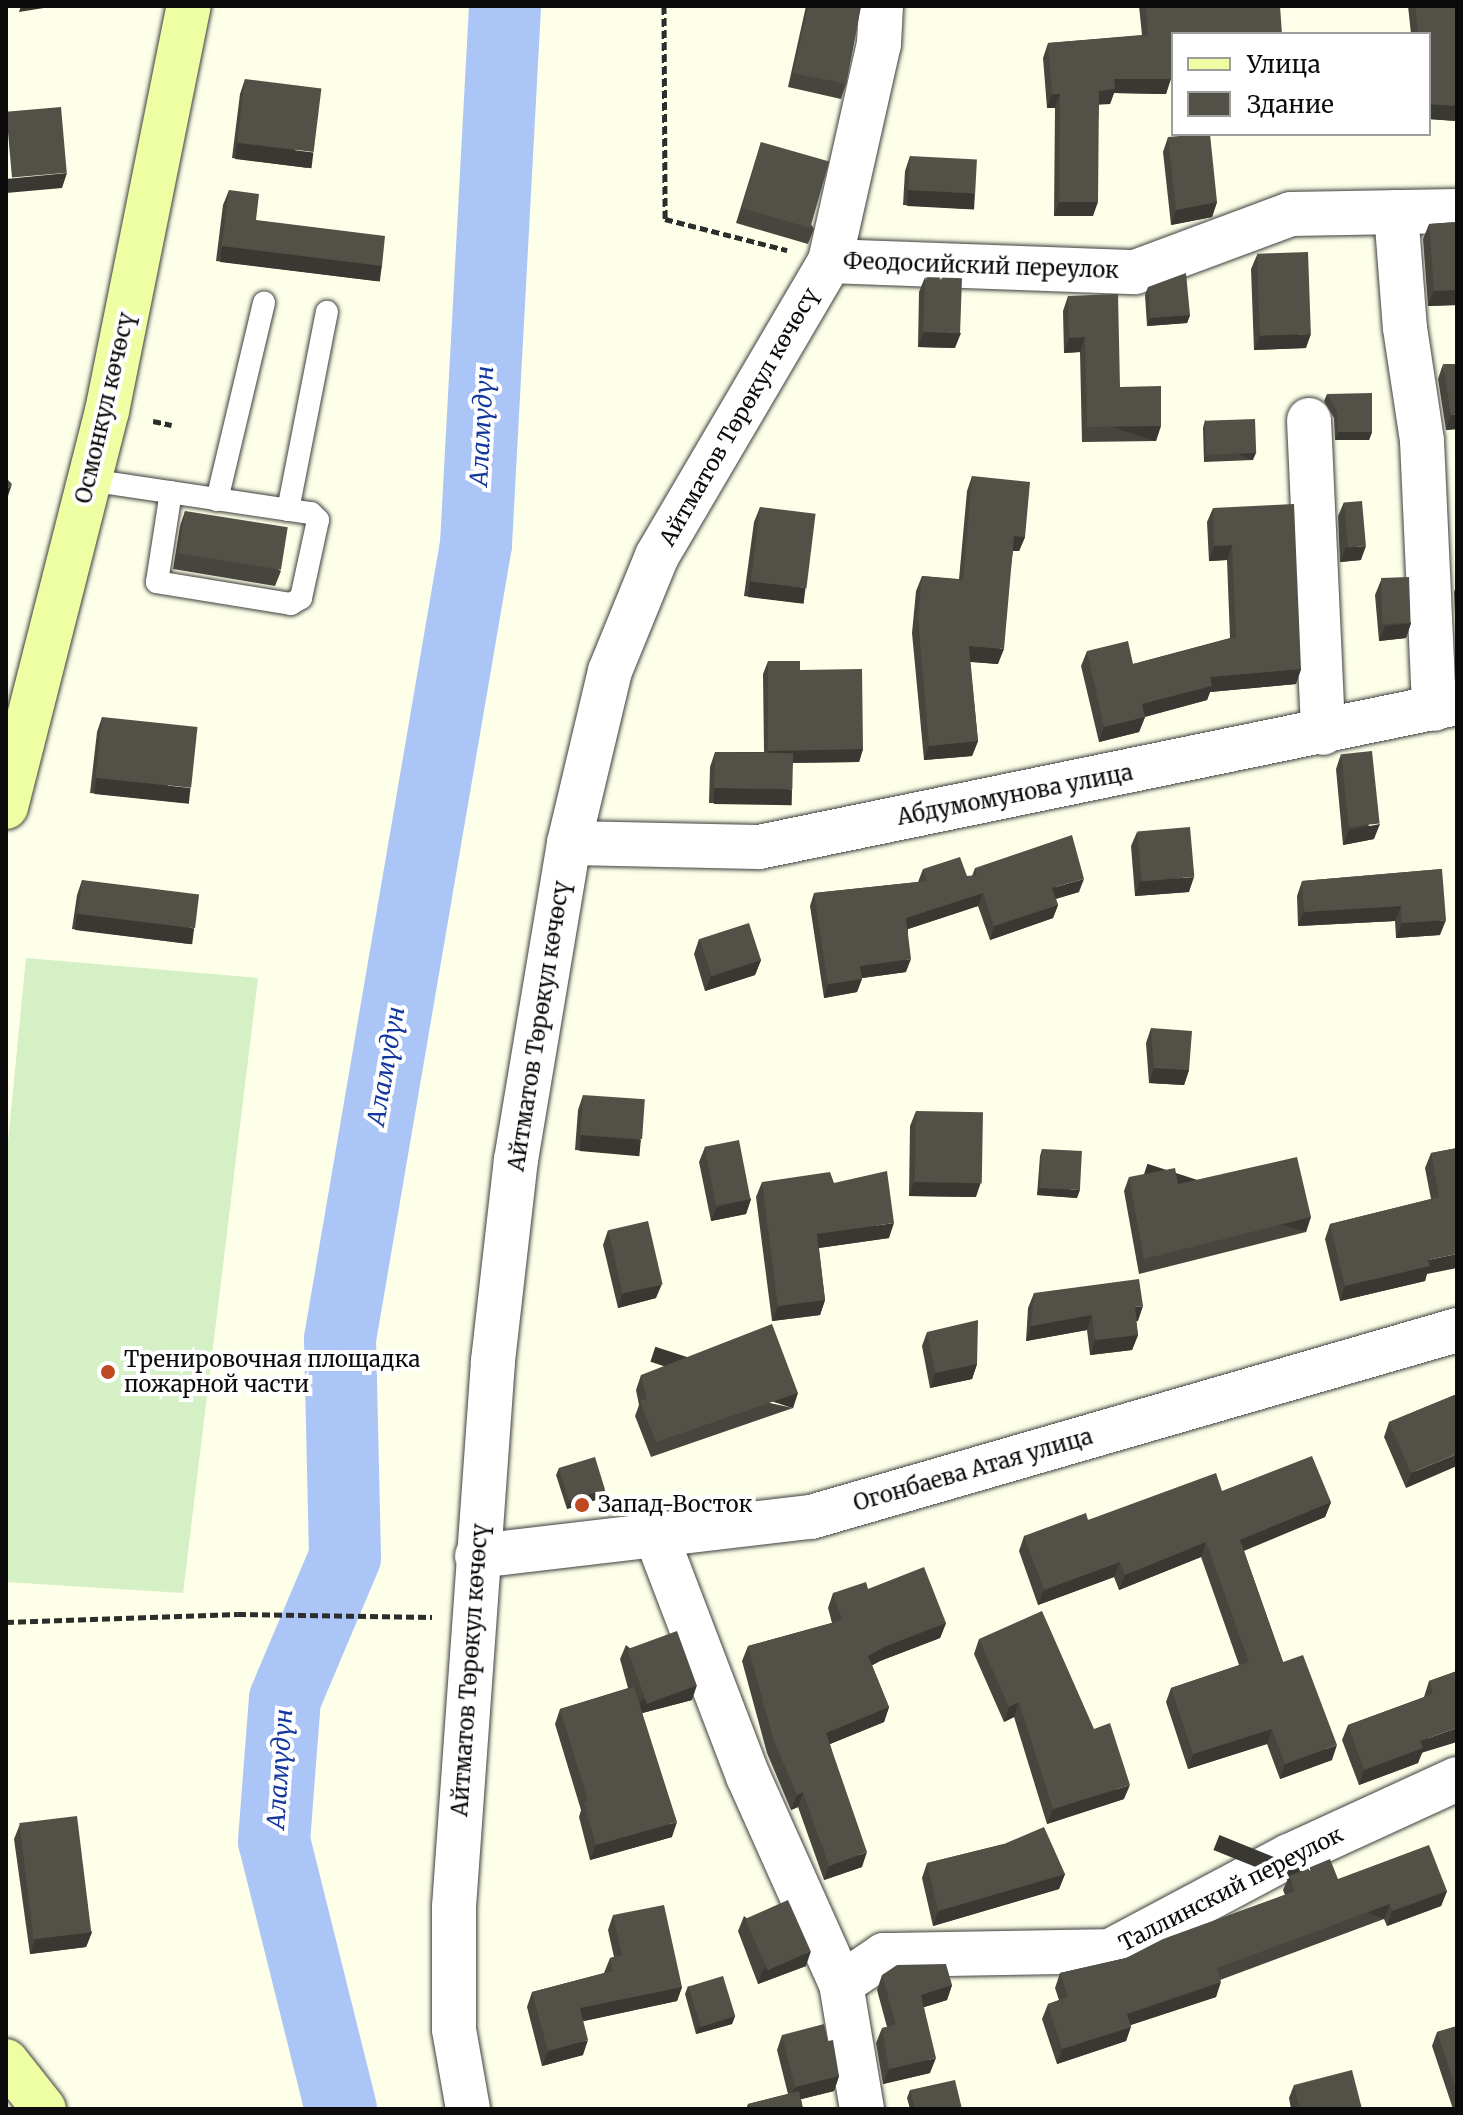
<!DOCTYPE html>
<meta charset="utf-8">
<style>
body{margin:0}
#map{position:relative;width:1463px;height:2115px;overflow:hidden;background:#fdffe8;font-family:Merriweather,serif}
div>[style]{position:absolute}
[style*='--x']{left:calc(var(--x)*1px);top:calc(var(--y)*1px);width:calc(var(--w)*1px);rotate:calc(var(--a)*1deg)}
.pitch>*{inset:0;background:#d4f0c4}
.river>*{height:72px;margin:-36px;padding:0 36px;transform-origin:36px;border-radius:36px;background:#acc5f7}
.path>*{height:5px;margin-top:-2.5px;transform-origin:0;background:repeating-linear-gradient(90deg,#2d2d2d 0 8px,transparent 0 12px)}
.roads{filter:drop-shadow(0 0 2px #3e3e3e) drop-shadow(0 0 2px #3e3e3e)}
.lane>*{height:22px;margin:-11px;padding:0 11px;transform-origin:11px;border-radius:11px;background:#fff}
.street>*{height:44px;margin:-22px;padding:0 22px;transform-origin:22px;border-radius:22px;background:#fff}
.secondary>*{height:44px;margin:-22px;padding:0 22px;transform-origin:22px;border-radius:22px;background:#eeffa3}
.wall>*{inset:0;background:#47453d}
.shaded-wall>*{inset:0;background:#3a3832;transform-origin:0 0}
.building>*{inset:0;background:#535047;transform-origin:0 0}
.dots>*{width:22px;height:22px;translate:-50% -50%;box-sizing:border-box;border:4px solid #fff;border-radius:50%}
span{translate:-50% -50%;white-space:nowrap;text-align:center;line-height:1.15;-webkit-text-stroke:8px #fff;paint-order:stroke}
.street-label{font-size:22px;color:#0b0b0b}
.poi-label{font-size:22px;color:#0b0b0b}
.left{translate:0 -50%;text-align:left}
.water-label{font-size:24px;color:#13379e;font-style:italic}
.frame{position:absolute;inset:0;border:8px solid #0b0b0b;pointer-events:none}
.legend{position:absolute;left:1171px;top:32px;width:260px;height:104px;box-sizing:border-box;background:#fff;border:2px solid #9d9d9d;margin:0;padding:10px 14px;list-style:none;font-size:24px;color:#0b0b0b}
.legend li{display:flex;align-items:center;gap:16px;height:40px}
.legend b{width:40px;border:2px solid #9d9d9d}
</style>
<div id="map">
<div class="pitch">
<div style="clip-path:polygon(26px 958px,258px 978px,183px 1593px,6px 1582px,6px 1162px)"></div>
</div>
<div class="river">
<div style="--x:341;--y:2109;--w:276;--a:-104"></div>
<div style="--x:274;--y:1841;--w:142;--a:-85.6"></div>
<div style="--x:285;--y:1699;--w:154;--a:-67.1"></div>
<div style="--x:345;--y:1557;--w:218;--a:-91.3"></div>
<div style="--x:340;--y:1339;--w:807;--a:-80.29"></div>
<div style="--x:476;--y:544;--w:539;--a:-86.91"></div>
</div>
<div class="path">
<div style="--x:664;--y:6;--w:213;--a:89.7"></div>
<div style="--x:665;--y:219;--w:126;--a:14.3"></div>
<div style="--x:153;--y:421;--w:19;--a:12"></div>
<div style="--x:6;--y:1622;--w:232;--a:-2"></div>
<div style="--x:238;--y:1614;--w:194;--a:0.9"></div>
</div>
<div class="roads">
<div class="lane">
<div style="--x:89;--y:480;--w:224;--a:8.5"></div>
<div style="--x:311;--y:513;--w:10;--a:45"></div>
<div style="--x:318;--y:520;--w:80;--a:102.3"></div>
<div style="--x:301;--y:598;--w:12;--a:149"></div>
<div style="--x:291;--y:604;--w:136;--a:-170.7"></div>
<div style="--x:157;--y:582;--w:91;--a:-81.2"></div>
<div style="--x:217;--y:500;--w:203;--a:-76.6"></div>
<div style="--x:288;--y:510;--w:202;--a:-78.9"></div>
</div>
<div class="street">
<div style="--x:1396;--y:212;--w:116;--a:85.6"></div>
<div style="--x:1405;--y:328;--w:114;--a:81.4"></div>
<div style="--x:1422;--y:441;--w:268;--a:87.4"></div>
<div style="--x:830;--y:261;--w:305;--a:2.1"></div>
<div style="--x:1135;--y:272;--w:166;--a:-20.4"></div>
<div style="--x:1291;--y:214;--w:166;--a:-1"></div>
<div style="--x:1309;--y:420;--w:313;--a:87.4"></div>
<div style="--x:569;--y:843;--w:190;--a:1.2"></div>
<div style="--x:759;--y:847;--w:713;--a:-11.66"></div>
<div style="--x:657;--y:1538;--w:255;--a:69.1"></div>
<div style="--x:748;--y:1776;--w:228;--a:65.9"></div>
<div style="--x:477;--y:1556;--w:336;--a:-6.7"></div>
<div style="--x:811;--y:1517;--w:673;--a:-16.14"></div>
<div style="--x:468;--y:2109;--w:80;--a:-100"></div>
<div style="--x:454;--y:2030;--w:123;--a:-90"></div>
<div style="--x:454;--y:1907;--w:547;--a:-85.91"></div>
<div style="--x:493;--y:1361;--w:202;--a:-83.5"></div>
<div style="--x:516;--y:1160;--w:321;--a:-80.5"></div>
<div style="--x:569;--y:843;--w:177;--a:-76.6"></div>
<div style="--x:610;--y:671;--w:124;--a:-67.8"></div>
<div style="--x:657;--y:556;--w:342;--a:-59.6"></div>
<div style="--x:830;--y:261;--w:222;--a:-77.3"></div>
<div style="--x:879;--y:44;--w:38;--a:-87"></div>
<div style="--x:862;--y:2109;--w:127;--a:-99.5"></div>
<div style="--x:841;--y:1984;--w:52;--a:-34"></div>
<div style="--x:884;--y:1955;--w:226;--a:-1"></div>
<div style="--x:1110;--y:1951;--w:203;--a:-28"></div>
<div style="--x:1289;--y:1856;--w:185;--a:-24.6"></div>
</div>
<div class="secondary">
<div style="--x:6;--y:807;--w:409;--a:-75.7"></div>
<div style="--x:107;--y:411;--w:413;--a:-78.6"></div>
<div style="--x:6;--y:2061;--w:61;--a:51.6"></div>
</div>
</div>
<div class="wall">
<div style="clip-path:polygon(806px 6px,861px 6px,846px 84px,841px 99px,788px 87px)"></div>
<div style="clip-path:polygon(1139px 6px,1206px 6px,1171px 76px,1166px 94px,1114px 93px,1110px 104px,1099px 104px,1093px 216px,1054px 216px,1055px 108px,1047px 108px,1043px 58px,1048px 43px,1142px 35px)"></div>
<div style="clip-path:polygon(1408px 6px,1457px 6px,1457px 121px,1429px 119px,1429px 34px,1411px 34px)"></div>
<div style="clip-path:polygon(245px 79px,308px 168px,232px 158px,240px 94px)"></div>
<div style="clip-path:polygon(1168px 137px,1217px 202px,1212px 217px,1171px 225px,1163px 152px)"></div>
<div style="clip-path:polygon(761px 142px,814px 229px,808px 244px,736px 223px)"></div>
<div style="clip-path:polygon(910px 156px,975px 194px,969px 209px,903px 205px,905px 171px)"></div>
<div style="clip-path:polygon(229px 190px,256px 220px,382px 266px,376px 281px,216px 261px,223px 205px)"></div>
<div style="clip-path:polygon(1457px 222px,1457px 305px,1428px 306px,1423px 239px,1429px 224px)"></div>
<div style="clip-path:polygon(1257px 255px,1306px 348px,1254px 350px,1251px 269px)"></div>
<div style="clip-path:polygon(925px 277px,955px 348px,918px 347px,919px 292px)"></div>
<div style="clip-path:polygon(1148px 287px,1190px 315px,1187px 323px,1147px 326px,1145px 295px)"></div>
<div style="clip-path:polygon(1068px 296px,1120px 387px,1156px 441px,1082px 442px,1080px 352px,1064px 353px,1063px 311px)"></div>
<div style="clip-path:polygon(1443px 364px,1457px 429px,1446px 430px,1438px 379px)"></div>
<div style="clip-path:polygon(1327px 394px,1372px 432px,1369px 440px,1335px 440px,1334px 418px,1324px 401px)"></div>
<div style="clip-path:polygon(1205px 420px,1253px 460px,1204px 462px,1203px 428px)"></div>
<div style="clip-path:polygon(972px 476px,1025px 537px,1019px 551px,1013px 551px,998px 664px,970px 662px,978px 741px,972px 756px,924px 760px,912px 633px,916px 591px,922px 576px,959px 579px,967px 491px)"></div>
<div style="clip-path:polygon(1344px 502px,1361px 560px,1340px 562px,1338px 516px)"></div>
<div style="clip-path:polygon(760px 507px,800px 603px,744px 596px,754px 522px)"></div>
<div style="clip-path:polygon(1213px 508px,1301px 669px,1296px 684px,1210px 692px,1207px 700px,1145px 717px,1139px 732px,1099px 742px,1081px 666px,1087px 651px,1133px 664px,1230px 638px,1227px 560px,1209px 561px,1207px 522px)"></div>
<div style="clip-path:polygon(185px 511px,281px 571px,275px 586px,173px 569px,180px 526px)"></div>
<div style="clip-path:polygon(1381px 580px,1411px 623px,1406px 638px,1379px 641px,1375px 595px)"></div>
<div style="clip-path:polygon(1457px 583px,1457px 663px,1454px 592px)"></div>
<div style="clip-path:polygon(768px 661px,800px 670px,863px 749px,859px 762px,793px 763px,787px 804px,709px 803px,710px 767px,715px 752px,764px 752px,763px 674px)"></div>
<div style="clip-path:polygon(102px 717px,185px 803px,90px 793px,97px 732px)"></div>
<div style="clip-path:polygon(1341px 754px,1374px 839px,1343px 845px,1336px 769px)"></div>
<div style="clip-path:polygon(1137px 832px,1189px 892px,1135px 896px,1131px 846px)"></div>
<div style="clip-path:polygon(975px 868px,1079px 892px,1056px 899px,1058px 905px,1053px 918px,990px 940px,978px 906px,908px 929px,906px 972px,862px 978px,857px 992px,824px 998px,810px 906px,814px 893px,918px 882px,923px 869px,967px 876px,972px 876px)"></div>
<div style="clip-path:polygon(1442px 869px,1440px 935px,1396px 938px,1395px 921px,1298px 926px,1297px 896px,1302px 881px)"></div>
<div style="clip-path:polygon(82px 880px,194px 929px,189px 944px,72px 929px,77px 895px)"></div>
<div style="clip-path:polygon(699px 939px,761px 960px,755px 975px,705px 991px,694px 954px)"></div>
<div style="clip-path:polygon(1151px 1028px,1189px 1070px,1184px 1085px,1149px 1083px,1146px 1043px)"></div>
<div style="clip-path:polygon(583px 1095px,641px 1140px,636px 1155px,575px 1150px,578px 1110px)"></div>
<div style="clip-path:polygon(916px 1111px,976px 1197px,909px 1196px,910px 1126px)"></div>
<div style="clip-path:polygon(705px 1147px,751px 1199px,746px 1214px,711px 1221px,699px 1162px)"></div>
<div style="clip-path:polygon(1457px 1148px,1425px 1281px,1340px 1301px,1325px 1239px,1330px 1224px,1431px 1199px,1425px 1168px,1431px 1153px)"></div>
<div style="clip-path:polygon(1042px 1149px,1077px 1198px,1037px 1195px,1040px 1156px)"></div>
<div style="clip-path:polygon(1129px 1177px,1178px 1184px,1306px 1232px,1139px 1274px,1124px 1191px)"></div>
<div style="clip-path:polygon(762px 1182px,834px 1183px,889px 1238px,819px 1248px,825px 1300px,820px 1315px,772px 1321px,756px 1197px)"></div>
<div style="clip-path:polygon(608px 1230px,656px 1298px,618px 1308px,603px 1245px)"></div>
<div style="clip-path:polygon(1034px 1293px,1138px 1321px,1136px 1321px,1138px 1335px,1132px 1350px,1090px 1355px,1087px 1330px,1026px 1341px,1028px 1308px)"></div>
<div style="clip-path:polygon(927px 1332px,977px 1364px,972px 1379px,930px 1388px,922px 1346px)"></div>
<div style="clip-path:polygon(641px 1375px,793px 1408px,651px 1457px,635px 1416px,639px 1405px,636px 1390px)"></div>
<div style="clip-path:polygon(1457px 1394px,1406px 1488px,1384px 1437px,1389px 1422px)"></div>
<div style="clip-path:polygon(559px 1468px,605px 1490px,602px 1498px,567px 1509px,556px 1475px)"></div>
<div style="clip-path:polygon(1222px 1491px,1331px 1502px,1325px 1517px,1244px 1551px,1283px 1662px,1332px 1760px,1280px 1779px,1267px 1744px,1188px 1769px,1166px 1702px,1171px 1688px,1239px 1665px,1201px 1557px,1119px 1590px,1114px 1577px,1038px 1605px,1019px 1551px,1024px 1536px,1088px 1520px)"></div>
<div style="clip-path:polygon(868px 1589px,946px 1623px,940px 1638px,880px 1661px,872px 1665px,889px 1707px,884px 1722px,830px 1744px,862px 1867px,824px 1880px,798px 1807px,791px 1810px,767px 1753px,742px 1661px,748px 1646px,832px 1623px,828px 1608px,833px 1593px)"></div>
<div style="clip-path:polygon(979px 1639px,1124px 1799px,1047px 1824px,1014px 1717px,1004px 1722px,974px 1654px)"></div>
<div style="clip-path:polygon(626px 1645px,692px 1700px,642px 1713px,672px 1837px,590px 1860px,579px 1817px,581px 1810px,555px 1724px,560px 1709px,628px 1688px,620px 1659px)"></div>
<div style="clip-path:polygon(1457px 1671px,1418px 1763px,1359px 1785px,1342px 1740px,1348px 1725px,1424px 1697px,1429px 1681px)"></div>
<div style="clip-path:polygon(20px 1824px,92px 1932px,86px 1947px,30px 1954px,14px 1839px)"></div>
<div style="clip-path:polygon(1004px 1844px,1065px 1874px,1059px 1889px,933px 1926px,922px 1878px,927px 1863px)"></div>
<div style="clip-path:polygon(1289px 1876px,1338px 1879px,1447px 1891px,1441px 1906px,1387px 1926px,1384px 1919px,1220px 1980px,1216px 1997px,1131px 2025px,1126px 2041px,1057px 2064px,1042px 2019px,1048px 2004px,1059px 2000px,1055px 1988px,1060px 1973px,1126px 1958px,1285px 1895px,1283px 1890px)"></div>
<div style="clip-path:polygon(613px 1915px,682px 1987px,677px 2001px,583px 2021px,583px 2055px,542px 2066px,527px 2007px,532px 1992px,604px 1973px,610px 1958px,614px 1957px,608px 1930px)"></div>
<div style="clip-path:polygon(744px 1916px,806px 1966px,758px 1984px,738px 1931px)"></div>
<div style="clip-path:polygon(882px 1975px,952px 1985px,947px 2000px,924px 2007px,930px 2073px,883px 2084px,876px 2043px,882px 2028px,887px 2027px,877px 1990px)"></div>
<div style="clip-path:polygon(688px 1986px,735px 2016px,732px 2024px,696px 2034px,685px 1994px)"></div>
<div style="clip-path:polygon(1457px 2026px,1457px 2109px,1453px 2109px,1432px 2046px,1437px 2032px)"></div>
<div style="clip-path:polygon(782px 2035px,828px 2041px,839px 2076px,834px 2091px,801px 2099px,803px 2109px,746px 2109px,748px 2104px,788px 2094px,777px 2050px)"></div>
<div style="clip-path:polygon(1294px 2085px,1362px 2109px,1291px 2109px,1289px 2098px)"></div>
<div style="clip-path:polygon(910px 2090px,962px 2109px,910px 2109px,907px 2098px)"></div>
</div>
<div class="shaded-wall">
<div style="clip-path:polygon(21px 6px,56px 6px,19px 12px)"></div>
<div style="clip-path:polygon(1114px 79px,1171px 79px,1166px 94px,1114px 93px,1110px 104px,1094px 105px,1099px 91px)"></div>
<div style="clip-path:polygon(1052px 94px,1060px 94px,1055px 108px,1047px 108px)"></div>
<div style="left:1429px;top:104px;width:28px;height:15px;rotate:4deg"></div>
<div style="left:237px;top:143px;width:77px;height:16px;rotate:7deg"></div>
<div style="clip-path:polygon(67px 173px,62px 188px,6px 193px,6px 179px)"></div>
<div style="left:908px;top:190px;width:67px;height:16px;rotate:3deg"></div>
<div style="clip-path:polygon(1059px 202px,1098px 202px,1093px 216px,1054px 216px)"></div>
<div style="clip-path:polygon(1217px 202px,1212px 217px,1171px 225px,1176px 210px)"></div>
<div style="left:222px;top:246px;width:161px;height:16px;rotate:7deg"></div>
<div style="clip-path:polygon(1457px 290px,1457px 305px,1428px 306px,1434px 291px)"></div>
<div style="clip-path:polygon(1190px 315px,1187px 323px,1147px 326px,1150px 318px)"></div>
<div style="clip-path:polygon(924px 332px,961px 333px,955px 348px,918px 347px)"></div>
<div style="clip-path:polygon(1311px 334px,1306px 348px,1254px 350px,1260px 335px)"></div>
<div style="clip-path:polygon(1085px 337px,1080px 352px,1064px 353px,1069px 338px)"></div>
<div style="clip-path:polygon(1457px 414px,1457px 429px,1446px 430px,1451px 415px)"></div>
<div style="left:1161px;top:426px;width:16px;height:74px;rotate:108deg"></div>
<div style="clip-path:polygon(1338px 432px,1372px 432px,1369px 440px,1335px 440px)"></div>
<div style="left:1256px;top:453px;width:8px;height:50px;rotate:113deg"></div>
<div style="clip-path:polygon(12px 484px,6px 502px,6px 490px)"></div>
<div style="clip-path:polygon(1014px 536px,1025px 537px,1019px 551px,1009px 551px)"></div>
<div style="clip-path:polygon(1232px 545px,1227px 560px,1209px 561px,1214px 546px)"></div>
<div style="clip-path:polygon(1366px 546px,1361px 560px,1340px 562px,1346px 547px)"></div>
<div style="left:750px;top:581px;width:56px;height:16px;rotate:7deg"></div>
<div style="clip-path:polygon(1411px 623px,1406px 638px,1379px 641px,1385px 626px)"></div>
<div style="clip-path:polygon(969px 646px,1004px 649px,998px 664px,963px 661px)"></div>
<div style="clip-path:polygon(1301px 669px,1296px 684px,1210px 692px,1207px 700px,1136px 719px,1142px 704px,1210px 677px)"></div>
<div style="clip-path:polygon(1145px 717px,1139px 732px,1099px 742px,1104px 727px)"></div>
<div style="clip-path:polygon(978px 741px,972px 756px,924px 760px,929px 746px)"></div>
<div style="clip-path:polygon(863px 749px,859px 762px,764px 763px,768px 751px)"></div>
<div style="left:96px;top:778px;width:95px;height:16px;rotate:6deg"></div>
<div style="left:714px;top:788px;width:78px;height:16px;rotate:1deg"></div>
<div style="clip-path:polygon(1380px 824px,1374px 839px,1343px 845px,1349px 830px)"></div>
<div style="clip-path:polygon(1194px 877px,1189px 892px,1135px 896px,1140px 881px)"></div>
<div style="clip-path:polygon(1084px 879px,1079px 892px,1047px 901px,1052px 888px)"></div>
<div style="clip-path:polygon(983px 893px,978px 906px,902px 931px,906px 918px)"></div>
<div style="clip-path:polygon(1058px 905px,1053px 918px,990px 940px,994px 926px)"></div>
<div style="clip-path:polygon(1401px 906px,1395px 921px,1298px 926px,1304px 912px)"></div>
<div style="left:77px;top:914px;width:118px;height:16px;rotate:7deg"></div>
<div style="clip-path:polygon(1446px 920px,1440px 935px,1396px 938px,1402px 923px)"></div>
<div style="clip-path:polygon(911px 959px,906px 972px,855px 979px,860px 966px)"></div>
<div style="clip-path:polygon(761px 960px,755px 975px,705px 991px,711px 976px)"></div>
<div style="clip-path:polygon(862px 979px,857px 992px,824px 998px,828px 984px)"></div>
<div style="clip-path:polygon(1154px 1068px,1189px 1070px,1184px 1085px,1149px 1083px)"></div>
<div style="left:581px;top:1135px;width:60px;height:16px;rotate:5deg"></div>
<div style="clip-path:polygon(914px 1182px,981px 1182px,976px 1197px,909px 1196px)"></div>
<div style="clip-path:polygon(1039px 1188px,1080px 1190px,1077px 1198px,1037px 1195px)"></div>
<div style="clip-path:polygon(751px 1199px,746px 1214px,711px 1221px,717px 1207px)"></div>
<div style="left:1311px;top:1217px;width:16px;height:172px;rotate:108deg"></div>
<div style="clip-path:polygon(894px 1223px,889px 1238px,811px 1249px,817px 1234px)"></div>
<div style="clip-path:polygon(1457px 1254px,1457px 1268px,1427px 1274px,1425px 1281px,1340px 1301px,1345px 1286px,1428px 1260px)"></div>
<div style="clip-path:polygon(662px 1284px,656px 1298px,618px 1308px,623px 1293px)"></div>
<div style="clip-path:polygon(825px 1300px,820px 1315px,772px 1321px,778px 1306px)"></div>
<div style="clip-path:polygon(1143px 1306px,1138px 1321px,1129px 1322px,1135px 1307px)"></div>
<div style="clip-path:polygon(1092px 1315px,1087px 1330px,1026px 1341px,1031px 1326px)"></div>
<div style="clip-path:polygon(1138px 1335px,1132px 1350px,1090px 1355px,1095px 1340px)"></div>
<div style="clip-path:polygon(977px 1364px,972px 1379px,930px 1388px,935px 1373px)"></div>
<div style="left:798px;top:1393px;width:16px;height:150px;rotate:108deg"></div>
<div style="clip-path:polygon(1457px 1454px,1457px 1466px,1406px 1488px,1411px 1473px)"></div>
<div style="clip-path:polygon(605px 1490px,602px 1498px,567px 1509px,569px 1501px)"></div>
<div style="clip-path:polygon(1331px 1502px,1325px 1517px,1234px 1554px,1240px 1540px)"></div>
<div style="clip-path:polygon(1206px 1542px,1201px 1557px,1119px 1590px,1125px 1575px)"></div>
<div style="clip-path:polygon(1120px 1562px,1114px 1577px,1038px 1605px,1044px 1590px)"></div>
<div style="clip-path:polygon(946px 1623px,940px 1638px,880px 1661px,862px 1671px,868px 1656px,886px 1646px)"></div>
<div style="clip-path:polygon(697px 1685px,692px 1700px,635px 1715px,641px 1700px)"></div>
<div style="clip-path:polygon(1019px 1702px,1014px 1717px,1004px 1722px,1009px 1707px)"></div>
<div style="clip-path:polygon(889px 1707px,884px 1722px,820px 1748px,826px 1733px)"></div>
<div style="clip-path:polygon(1457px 1728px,1457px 1742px,1421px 1753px,1418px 1763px,1359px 1785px,1364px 1770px,1420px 1741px)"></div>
<div style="clip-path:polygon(1272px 1729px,1267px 1744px,1188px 1769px,1193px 1754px)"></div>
<div style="clip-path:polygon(1337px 1745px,1332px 1760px,1280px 1779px,1285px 1764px)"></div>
<div style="clip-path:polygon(1130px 1785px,1124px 1799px,1047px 1824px,1053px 1809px)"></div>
<div style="clip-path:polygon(803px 1792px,798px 1807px,791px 1810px,797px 1795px)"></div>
<div style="clip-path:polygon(677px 1822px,672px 1837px,590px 1860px,596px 1845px)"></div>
<div style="clip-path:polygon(867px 1852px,862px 1867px,824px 1880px,829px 1866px)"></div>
<div style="clip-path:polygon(1065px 1874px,1059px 1889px,933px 1926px,938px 1911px)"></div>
<div style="clip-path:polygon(1447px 1891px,1441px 1906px,1387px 1926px,1392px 1911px)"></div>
<div style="left:1390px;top:1904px;width:16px;height:184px;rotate:112deg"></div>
<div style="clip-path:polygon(92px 1932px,86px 1947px,30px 1954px,35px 1939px)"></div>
<div style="clip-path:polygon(811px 1951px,806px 1966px,758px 1984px,763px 1969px)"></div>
<div style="clip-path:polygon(1221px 1982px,1216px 1997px,1121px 2028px,1127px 2014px)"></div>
<div style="clip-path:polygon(952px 1985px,947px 2000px,915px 2010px,921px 1995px)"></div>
<div style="clip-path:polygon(682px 1987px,677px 2001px,575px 2023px,580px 2008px)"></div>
<div style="clip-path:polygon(735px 2016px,732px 2024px,696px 2034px,699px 2027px)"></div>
<div style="clip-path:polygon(1131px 2027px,1126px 2041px,1057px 2064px,1062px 2049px)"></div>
<div style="clip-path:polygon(588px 2040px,583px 2055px,542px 2066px,548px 2051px)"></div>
<div style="clip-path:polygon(936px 2058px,930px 2073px,883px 2084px,889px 2069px)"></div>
<div style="clip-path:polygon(839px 2076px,834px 2091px,790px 2102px,795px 2087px)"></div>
</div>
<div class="building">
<div style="clip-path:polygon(808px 6px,861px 6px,846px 84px,793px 73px)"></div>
<div style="clip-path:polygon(1146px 6px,1206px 6px,1206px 8px,1239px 6px,1280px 6px,1282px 34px,1173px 34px,1173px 62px,1172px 62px,1171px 79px,1114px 79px,1115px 89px,1099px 91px,1098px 202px,1059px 202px,1060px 94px,1052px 94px,1048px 43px,1148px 35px)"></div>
<div style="clip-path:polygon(1415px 6px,1457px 6px,1457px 106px,1429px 104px,1429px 34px,1418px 34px)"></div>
<div style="left:245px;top:79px;width:77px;height:64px;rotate:7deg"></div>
<div style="left:61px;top:107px;width:66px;height:55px;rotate:85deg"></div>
<div style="clip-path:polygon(1203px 134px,1210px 134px,1217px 202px,1176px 210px,1168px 137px)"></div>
<div style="left:761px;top:142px;width:71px;height:69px;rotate:16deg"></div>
<div style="left:910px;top:156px;width:67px;height:34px;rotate:3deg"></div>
<div style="clip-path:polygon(229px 190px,259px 194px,256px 220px,385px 236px,382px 266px,222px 246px)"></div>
<div style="clip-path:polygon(1457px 222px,1457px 290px,1434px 291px,1429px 224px)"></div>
<div style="left:1308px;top:252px;width:82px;height:51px;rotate:88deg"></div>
<div style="clip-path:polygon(1186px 273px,1190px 315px,1150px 318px,1148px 287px)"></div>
<div style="left:925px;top:277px;width:37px;height:55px;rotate:2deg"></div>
<div style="clip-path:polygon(1118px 294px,1120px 387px,1161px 386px,1161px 426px,1087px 427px,1085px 337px,1069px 338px,1068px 296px)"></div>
<div style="clip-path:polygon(1443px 364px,1457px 364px,1457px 414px,1451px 415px)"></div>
<div style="clip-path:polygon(1372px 393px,1372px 432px,1338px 432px,1337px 411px,1327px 394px)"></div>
<div style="left:1255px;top:419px;width:34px;height:50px;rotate:88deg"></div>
<div style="clip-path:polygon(972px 476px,1030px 482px,1025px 537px,1014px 536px,1004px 649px,969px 646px,978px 741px,929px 746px,918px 618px,922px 576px,963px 580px)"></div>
<div style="clip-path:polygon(6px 478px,12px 484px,6px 490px)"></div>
<div style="left:1362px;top:501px;width:45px;height:18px;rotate:85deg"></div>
<div style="clip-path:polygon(1294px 504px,1301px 669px,1210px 677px,1212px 686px,1142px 704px,1145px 717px,1104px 727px,1087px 651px,1128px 641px,1133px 664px,1236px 637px,1232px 545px,1214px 546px,1213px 508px)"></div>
<div style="left:760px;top:507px;width:56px;height:75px;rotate:7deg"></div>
<div style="left:185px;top:511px;width:104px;height:43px;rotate:9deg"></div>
<div style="left:1409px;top:577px;width:46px;height:28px;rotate:88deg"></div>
<div style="clip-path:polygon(768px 661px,800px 661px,800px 670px,862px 669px,863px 749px,768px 751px)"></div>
<div style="left:102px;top:717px;width:96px;height:61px;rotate:6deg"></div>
<div style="left:1372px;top:751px;width:73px;height:31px;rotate:84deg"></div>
<div style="left:715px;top:752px;width:78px;height:36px;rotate:1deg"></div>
<div style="left:1190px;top:827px;width:50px;height:53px;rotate:85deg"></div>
<div style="clip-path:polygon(1072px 835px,1084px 879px,1052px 888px,1058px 905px,994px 926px,983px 893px,906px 918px,911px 959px,860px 966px,862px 979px,828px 984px,814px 893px,927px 881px,923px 869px,960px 857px,967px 876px,977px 875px,975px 868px)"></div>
<div style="clip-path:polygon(1442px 869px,1446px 920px,1402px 923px,1401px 906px,1304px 912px,1302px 881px)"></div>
<div style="left:82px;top:880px;width:118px;height:34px;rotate:7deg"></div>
<div style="left:749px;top:923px;width:39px;height:52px;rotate:72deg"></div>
<div style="clip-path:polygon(1151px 1028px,1192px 1031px,1189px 1070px,1154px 1068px)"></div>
<div style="left:583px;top:1095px;width:62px;height:40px;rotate:4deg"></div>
<div style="left:916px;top:1111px;width:67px;height:71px;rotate:1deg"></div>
<div style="left:739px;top:1140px;width:60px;height:35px;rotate:79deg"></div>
<div style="clip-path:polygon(1457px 1148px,1457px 1254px,1428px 1260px,1430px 1266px,1345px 1286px,1330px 1224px,1439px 1197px,1431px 1153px)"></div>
<div style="left:1042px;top:1149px;width:40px;height:39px;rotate:3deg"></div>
<div style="clip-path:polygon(1297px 1157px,1311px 1217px,1144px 1259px,1129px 1177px,1175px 1168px,1178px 1184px)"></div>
<div style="clip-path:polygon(887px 1171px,894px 1223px,817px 1234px,825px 1300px,778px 1306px,762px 1182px,830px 1172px,834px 1183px)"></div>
<div style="left:648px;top:1221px;width:65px;height:41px;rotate:77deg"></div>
<div style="clip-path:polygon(1139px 1279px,1143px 1306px,1135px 1307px,1138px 1335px,1095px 1340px,1092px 1315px,1031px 1326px,1034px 1293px)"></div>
<div style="clip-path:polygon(978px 1320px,977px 1364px,935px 1373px,927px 1332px)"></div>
<div style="clip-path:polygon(772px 1324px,798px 1393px,656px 1442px,640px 1401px,647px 1399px,641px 1375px)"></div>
<div style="clip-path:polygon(1457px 1394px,1457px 1454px,1411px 1473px,1389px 1422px)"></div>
<div style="clip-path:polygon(1312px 1456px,1331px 1502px,1240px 1540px,1283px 1662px,1303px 1655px,1337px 1745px,1285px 1764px,1272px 1729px,1193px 1754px,1171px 1688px,1249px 1662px,1206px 1542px,1125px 1575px,1120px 1562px,1044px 1590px,1024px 1536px,1086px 1513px,1088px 1520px,1216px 1473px,1222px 1491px)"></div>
<div style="left:595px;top:1457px;width:34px;height:38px;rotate:73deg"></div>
<div style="clip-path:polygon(924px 1567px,946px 1623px,886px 1646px,868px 1656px,889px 1707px,826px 1733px,867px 1852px,829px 1866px,803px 1792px,797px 1795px,773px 1738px,748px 1646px,842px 1620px,833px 1593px,866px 1582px,868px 1589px)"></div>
<div style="clip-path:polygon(1042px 1611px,1094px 1729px,1110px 1723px,1130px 1785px,1053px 1809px,1019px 1702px,1009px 1707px,979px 1639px)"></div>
<div style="left:677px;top:1631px;width:58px;height:53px;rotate:70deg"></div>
<div style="clip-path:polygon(1457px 1671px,1457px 1728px,1420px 1741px,1423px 1748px,1364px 1770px,1348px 1725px,1433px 1694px,1429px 1681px)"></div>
<div style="clip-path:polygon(634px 1687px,677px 1822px,596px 1845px,584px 1802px,588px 1801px,560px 1709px)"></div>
<div style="left:77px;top:1816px;width:117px;height:58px;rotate:83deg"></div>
<div style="clip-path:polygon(1044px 1827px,1065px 1874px,938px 1911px,927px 1863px,1004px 1844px)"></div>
<div style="clip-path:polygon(1429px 1845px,1447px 1891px,1392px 1911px,1390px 1904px,1217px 1968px,1221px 1982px,1127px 2014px,1131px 2027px,1062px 2049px,1048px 2004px,1068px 1997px,1060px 1973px,1126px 1958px,1163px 1939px,1295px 1891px,1289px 1876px,1330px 1859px,1338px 1879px)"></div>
<div style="left:788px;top:1900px;width:56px;height:47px;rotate:66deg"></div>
<div style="clip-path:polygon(664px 1905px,682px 1987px,580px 2008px,588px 2040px,548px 2051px,532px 1992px,613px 1971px,610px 1958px,622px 1955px,613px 1915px)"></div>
<div style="clip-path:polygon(946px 1964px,952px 1985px,921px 1995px,936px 2058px,889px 2069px,882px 2028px,896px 2025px,882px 1975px,897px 1965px)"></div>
<div style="left:723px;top:1976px;width:42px;height:36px;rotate:73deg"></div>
<div style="clip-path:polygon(824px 2024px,828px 2041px,833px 2040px,839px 2076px,795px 2087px,782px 2035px)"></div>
<div style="clip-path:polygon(1457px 2026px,1457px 2092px,1437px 2032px)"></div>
<div style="clip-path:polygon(1352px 2070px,1362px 2109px,1300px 2109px,1294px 2085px)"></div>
<div style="clip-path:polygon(955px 2080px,962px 2109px,915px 2109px,910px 2090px)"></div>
<div style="clip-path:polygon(799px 2091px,803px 2109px,749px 2109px,748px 2104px)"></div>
</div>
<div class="dots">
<div style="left:108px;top:1372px;background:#bd4821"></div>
<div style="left:582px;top:1505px;background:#bd4821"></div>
</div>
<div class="street-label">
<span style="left:981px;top:266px;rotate:2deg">Феодосийский переулок</span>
<span style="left:105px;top:408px;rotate:-77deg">Осмонкул көчөсү</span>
<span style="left:739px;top:417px;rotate:-60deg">Айтматов Төрөкул көчөсү</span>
<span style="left:1015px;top:795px;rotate:-11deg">Абдумомунова улица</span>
<span style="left:539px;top:1026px;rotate:-81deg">Айтматов Төрөкул көчөсү</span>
<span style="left:973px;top:1470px;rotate:-16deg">Огонбаева Атая улица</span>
<span style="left:470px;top:1670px;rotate:-86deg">Айтматов Төрөкул көчөсү</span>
<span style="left:1231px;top:1889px;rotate:-27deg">Таллинский переулок</span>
</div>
<div class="poi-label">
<span class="left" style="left:124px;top:1372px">Тренировочная площадка<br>пожарной части</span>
<span class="left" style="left:598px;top:1505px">Запад-Восток</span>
</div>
<div class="water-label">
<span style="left:482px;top:426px;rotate:-87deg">Аламүдүн</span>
<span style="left:386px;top:1066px;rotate:-80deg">Аламүдүн</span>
<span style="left:280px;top:1769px;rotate:-86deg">Аламүдүн</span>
</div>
<div class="frame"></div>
<ul class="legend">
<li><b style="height:10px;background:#eeffa3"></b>Улица</li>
<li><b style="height:22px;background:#535047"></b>Здание</li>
</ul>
</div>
